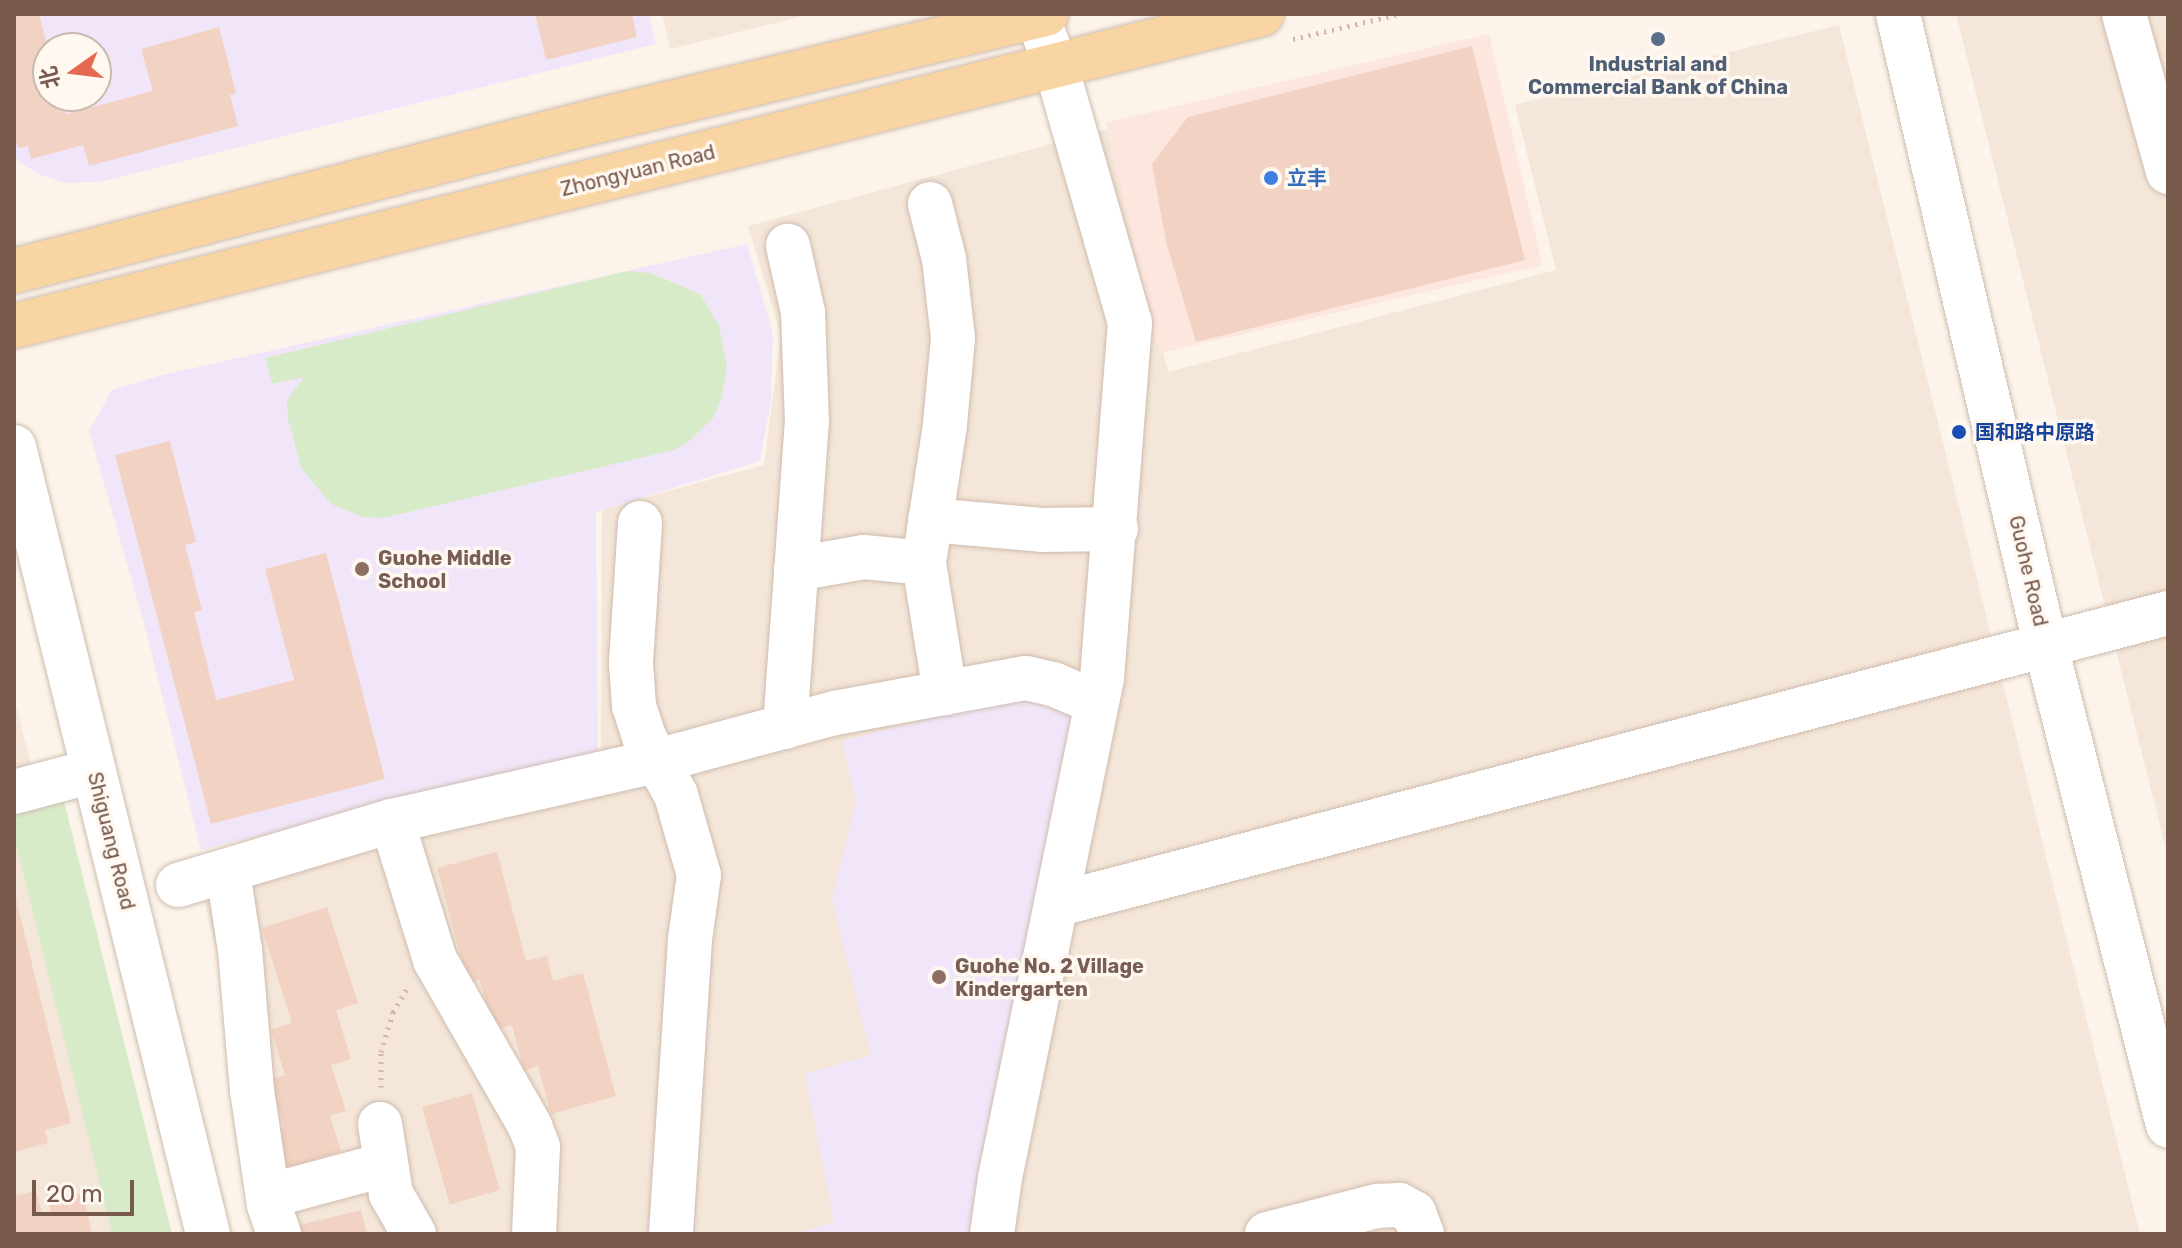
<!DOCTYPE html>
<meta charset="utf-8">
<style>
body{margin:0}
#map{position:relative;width:2182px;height:1248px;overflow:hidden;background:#fcf4ea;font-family:Rubik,"Noto Sans SC",sans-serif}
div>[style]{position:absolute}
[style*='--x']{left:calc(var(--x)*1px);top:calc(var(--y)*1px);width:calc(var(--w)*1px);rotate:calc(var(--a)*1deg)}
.residential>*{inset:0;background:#f4e6d8}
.commercial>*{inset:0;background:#fce6de;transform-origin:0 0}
.education>*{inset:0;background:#f1e6f9}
.green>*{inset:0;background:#d8ebc8}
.building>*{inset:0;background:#f2d2c2;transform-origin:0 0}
.path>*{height:5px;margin-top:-2.5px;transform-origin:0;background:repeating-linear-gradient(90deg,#d7b5a4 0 2px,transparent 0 8px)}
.roads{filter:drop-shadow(0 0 2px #cfbcaf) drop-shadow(0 0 2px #cfbcaf)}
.minor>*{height:44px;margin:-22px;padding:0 22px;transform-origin:22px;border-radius:22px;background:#fff}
.major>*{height:44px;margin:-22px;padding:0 22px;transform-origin:22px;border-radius:22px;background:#f9d5a4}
.dots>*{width:22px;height:22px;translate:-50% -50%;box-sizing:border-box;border:4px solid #fff8f1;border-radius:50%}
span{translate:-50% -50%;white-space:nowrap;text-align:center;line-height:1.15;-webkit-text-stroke:7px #fff8f1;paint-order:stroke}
.service-label{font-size:20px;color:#4e5e75;font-weight:700}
.street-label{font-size:20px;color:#785a4d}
.shop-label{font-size:20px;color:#366cbe;font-weight:700}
.left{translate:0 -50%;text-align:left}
.transit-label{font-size:20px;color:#164399;font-weight:700}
.education-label{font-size:20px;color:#785e54;font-weight:700}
.frame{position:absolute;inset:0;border:16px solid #785a4d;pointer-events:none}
.north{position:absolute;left:32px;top:32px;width:80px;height:80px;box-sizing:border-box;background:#fff8f1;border:2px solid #c9b9af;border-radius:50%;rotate:256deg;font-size:22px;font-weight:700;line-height:32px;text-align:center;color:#785a4d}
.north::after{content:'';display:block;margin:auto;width:28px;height:36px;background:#e46b51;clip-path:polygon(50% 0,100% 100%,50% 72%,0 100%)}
.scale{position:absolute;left:32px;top:1180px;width:102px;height:36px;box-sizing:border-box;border:4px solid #785a4d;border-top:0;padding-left:10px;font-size:24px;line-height:28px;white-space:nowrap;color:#785a4d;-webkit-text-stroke:6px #fff8f1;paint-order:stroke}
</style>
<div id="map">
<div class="residential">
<div style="clip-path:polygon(662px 14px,811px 14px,670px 49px)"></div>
<div style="clip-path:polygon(1956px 14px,2168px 14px,2168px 857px)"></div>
<div style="clip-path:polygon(1839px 25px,2140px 1234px,286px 1234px,197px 870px,601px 757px,602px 509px,764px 465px,781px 335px,748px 226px,1107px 129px,1168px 372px,1556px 270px,1515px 105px)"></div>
<div style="clip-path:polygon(14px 697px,148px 1234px,14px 1234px)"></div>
</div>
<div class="commercial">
<div style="left:1489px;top:34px;width:237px;height:393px;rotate:77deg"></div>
</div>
<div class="education">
<div style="clip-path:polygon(evenodd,14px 14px,649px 14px,656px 44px,99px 182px,66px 183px,43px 176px,20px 163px,14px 155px,14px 14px,48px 48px,96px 48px,96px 96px,48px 96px,48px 48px)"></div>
<div style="clip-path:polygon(747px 244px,773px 333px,771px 401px,760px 461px,596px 512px,598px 755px,201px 850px,145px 627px,89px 431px,112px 390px,162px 375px)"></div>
<div style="clip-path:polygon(1024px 700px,1078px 718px,976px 1234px,793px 1234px,834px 1222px,805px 1074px,871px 1055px,832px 899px,856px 802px,842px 741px,998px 701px)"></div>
</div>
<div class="green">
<div style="clip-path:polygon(628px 271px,650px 273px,700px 294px,719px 325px,727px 367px,722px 397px,713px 418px,686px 444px,674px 450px,383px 518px,363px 517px,331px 504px,301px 468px,288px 419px,287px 400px,304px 377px,272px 384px,265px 358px)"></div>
<div style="clip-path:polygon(63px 797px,172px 1234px,112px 1234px,14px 836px,14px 805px)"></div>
</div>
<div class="building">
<div style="clip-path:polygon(14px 14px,39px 14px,48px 48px,48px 96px,61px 96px,66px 114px,153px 91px,141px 49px,219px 27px,236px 93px,230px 95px,238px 126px,89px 166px,83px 145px,31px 159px,28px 146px,18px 148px,14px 134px)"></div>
<div style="clip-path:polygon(535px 14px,632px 14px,637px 37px,546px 60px)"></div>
<div style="clip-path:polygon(1472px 46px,1525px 260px,1196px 342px,1166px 242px,1152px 164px,1188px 117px)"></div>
<div style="clip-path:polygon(170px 441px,196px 542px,185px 545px,202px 610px,194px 612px,216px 700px,294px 680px,265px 569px,326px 553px,385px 779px,211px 824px,115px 455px)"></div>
<div style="clip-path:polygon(497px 852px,526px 961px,547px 956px,553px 981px,583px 973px,616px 1096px,551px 1114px,538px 1066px,524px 1071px,512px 1025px,493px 1030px,480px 980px,468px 983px,437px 868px)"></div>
<div style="clip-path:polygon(14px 891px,71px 1123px,45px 1130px,48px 1143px,14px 1152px)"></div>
<div style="clip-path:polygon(327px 907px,358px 1003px,336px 1010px,351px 1059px,331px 1065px,346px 1111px,330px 1116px,341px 1151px,284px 1169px,271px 1131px,284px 1127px,269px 1080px,285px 1075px,271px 1030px,292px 1023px,262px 928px)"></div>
<div style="left:472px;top:1093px;width:101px;height:52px;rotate:74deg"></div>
<div style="clip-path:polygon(36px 1191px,43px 1217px,51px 1214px,48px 1202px,83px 1193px,92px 1234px,14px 1234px,14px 1196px)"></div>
<div style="clip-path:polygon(361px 1210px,367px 1234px,302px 1234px,300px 1225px)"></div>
</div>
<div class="path">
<div style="--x:1293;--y:39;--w:110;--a:-13.2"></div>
<div style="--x:381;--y:1087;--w:35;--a:-90"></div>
<div style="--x:381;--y:1052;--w:42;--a:-73.3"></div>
<div style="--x:393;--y:1012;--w:29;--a:-59"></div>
</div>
<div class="roads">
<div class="minor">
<div style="--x:1898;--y:14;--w:646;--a:76.85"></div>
<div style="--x:2045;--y:643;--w:498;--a:75.7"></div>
<div style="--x:2124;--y:14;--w:164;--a:74.4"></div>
<div style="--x:930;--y:204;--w:57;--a:75.7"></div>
<div style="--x:944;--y:259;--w:80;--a:83.5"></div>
<div style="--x:953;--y:338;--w:87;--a:95.3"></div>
<div style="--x:945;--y:425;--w:140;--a:98.7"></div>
<div style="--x:924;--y:563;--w:132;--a:80.8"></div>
<div style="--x:14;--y:447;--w:811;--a:76.15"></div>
<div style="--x:930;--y:520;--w:112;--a:5.1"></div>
<div style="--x:1042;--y:530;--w:74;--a:-0.8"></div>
<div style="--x:640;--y:523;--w:141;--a:93.7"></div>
<div style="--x:631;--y:664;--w:42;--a:85.9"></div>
<div style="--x:634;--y:706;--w:35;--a:72"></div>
<div style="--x:645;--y:739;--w:64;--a:61"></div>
<div style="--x:676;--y:795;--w:83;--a:74"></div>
<div style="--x:699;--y:875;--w:65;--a:98"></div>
<div style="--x:690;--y:939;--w:296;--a:93.7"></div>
<div style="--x:796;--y:569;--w:69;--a:-10"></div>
<div style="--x:864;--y:557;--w:60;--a:5.7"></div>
<div style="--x:785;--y:727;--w:306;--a:-85.9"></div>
<div style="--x:807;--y:422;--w:110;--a:-92.1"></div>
<div style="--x:803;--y:312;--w:68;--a:-102.8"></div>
<div style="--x:14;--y:792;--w:82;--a:-14.9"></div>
<div style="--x:392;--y:821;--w:145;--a:72.8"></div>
<div style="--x:435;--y:960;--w:191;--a:60.2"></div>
<div style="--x:530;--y:1126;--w:22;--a:69"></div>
<div style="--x:538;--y:1147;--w:87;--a:92.6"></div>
<div style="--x:228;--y:872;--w:79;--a:81.3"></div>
<div style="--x:240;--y:950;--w:141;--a:85.1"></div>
<div style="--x:252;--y:1090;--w:116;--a:81.6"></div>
<div style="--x:269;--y:1205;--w:31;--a:71"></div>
<div style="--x:178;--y:885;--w:223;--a:-16.7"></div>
<div style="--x:392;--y:821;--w:272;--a:-12.8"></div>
<div style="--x:657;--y:761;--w:184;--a:-15.1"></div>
<div style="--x:835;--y:713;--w:194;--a:-10.4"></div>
<div style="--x:1026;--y:678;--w:28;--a:13"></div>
<div style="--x:1053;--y:684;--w:46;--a:23.2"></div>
<div style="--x:1059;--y:904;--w:1147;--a:-14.7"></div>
<div style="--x:380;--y:1124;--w:71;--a:81.1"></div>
<div style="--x:391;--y:1194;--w:46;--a:60.1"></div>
<div style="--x:268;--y:1196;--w:120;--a:-15"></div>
<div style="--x:992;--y:1234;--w:57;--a:-81.9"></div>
<div style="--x:1000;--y:1178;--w:510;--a:-78.47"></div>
<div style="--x:1102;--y:678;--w:356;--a:-85.5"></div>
<div style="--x:1130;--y:323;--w:267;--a:-106.1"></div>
<div style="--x:1056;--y:66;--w:56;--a:-111"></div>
<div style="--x:1267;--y:1234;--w:114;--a:-14.3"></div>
<div style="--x:1377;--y:1206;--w:22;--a:-3"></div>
<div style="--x:1399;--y:1205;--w:17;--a:28"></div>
<div style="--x:1414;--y:1213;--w:22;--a:69"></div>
</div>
<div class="major">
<div style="--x:14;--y:271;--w:597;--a:-14.46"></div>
<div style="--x:592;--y:122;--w:467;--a:-13.4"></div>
<div style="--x:14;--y:326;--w:1286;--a:-14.04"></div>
</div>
</div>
<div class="dots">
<div style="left:1658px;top:39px;background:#5c6f8a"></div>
<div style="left:1271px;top:178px;background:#3f7fe0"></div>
<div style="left:1959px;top:432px;background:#1a4fb4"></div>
<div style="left:362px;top:569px;background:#8d6e63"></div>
<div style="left:939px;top:977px;background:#8d6e63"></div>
</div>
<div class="service-label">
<span style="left:1658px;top:76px">Industrial and<br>Commercial Bank of China</span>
</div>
<div class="street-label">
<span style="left:638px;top:171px;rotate:-14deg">Zhongyuan Road</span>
<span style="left:2028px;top:571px;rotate:77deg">Guohe Road</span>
<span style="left:111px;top:841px;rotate:76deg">Shiguang Road</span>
</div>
<div class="shop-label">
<span class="left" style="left:1287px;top:178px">立丰</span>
</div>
<div class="transit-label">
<span class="left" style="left:1975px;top:432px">国和路中原路</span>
</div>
<div class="education-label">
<span class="left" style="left:378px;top:570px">Guohe Middle<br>School</span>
<span class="left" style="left:955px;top:978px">Guohe No. 2 Village<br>Kindergarten</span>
</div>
<div class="frame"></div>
<div class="north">北</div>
<div class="scale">20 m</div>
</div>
